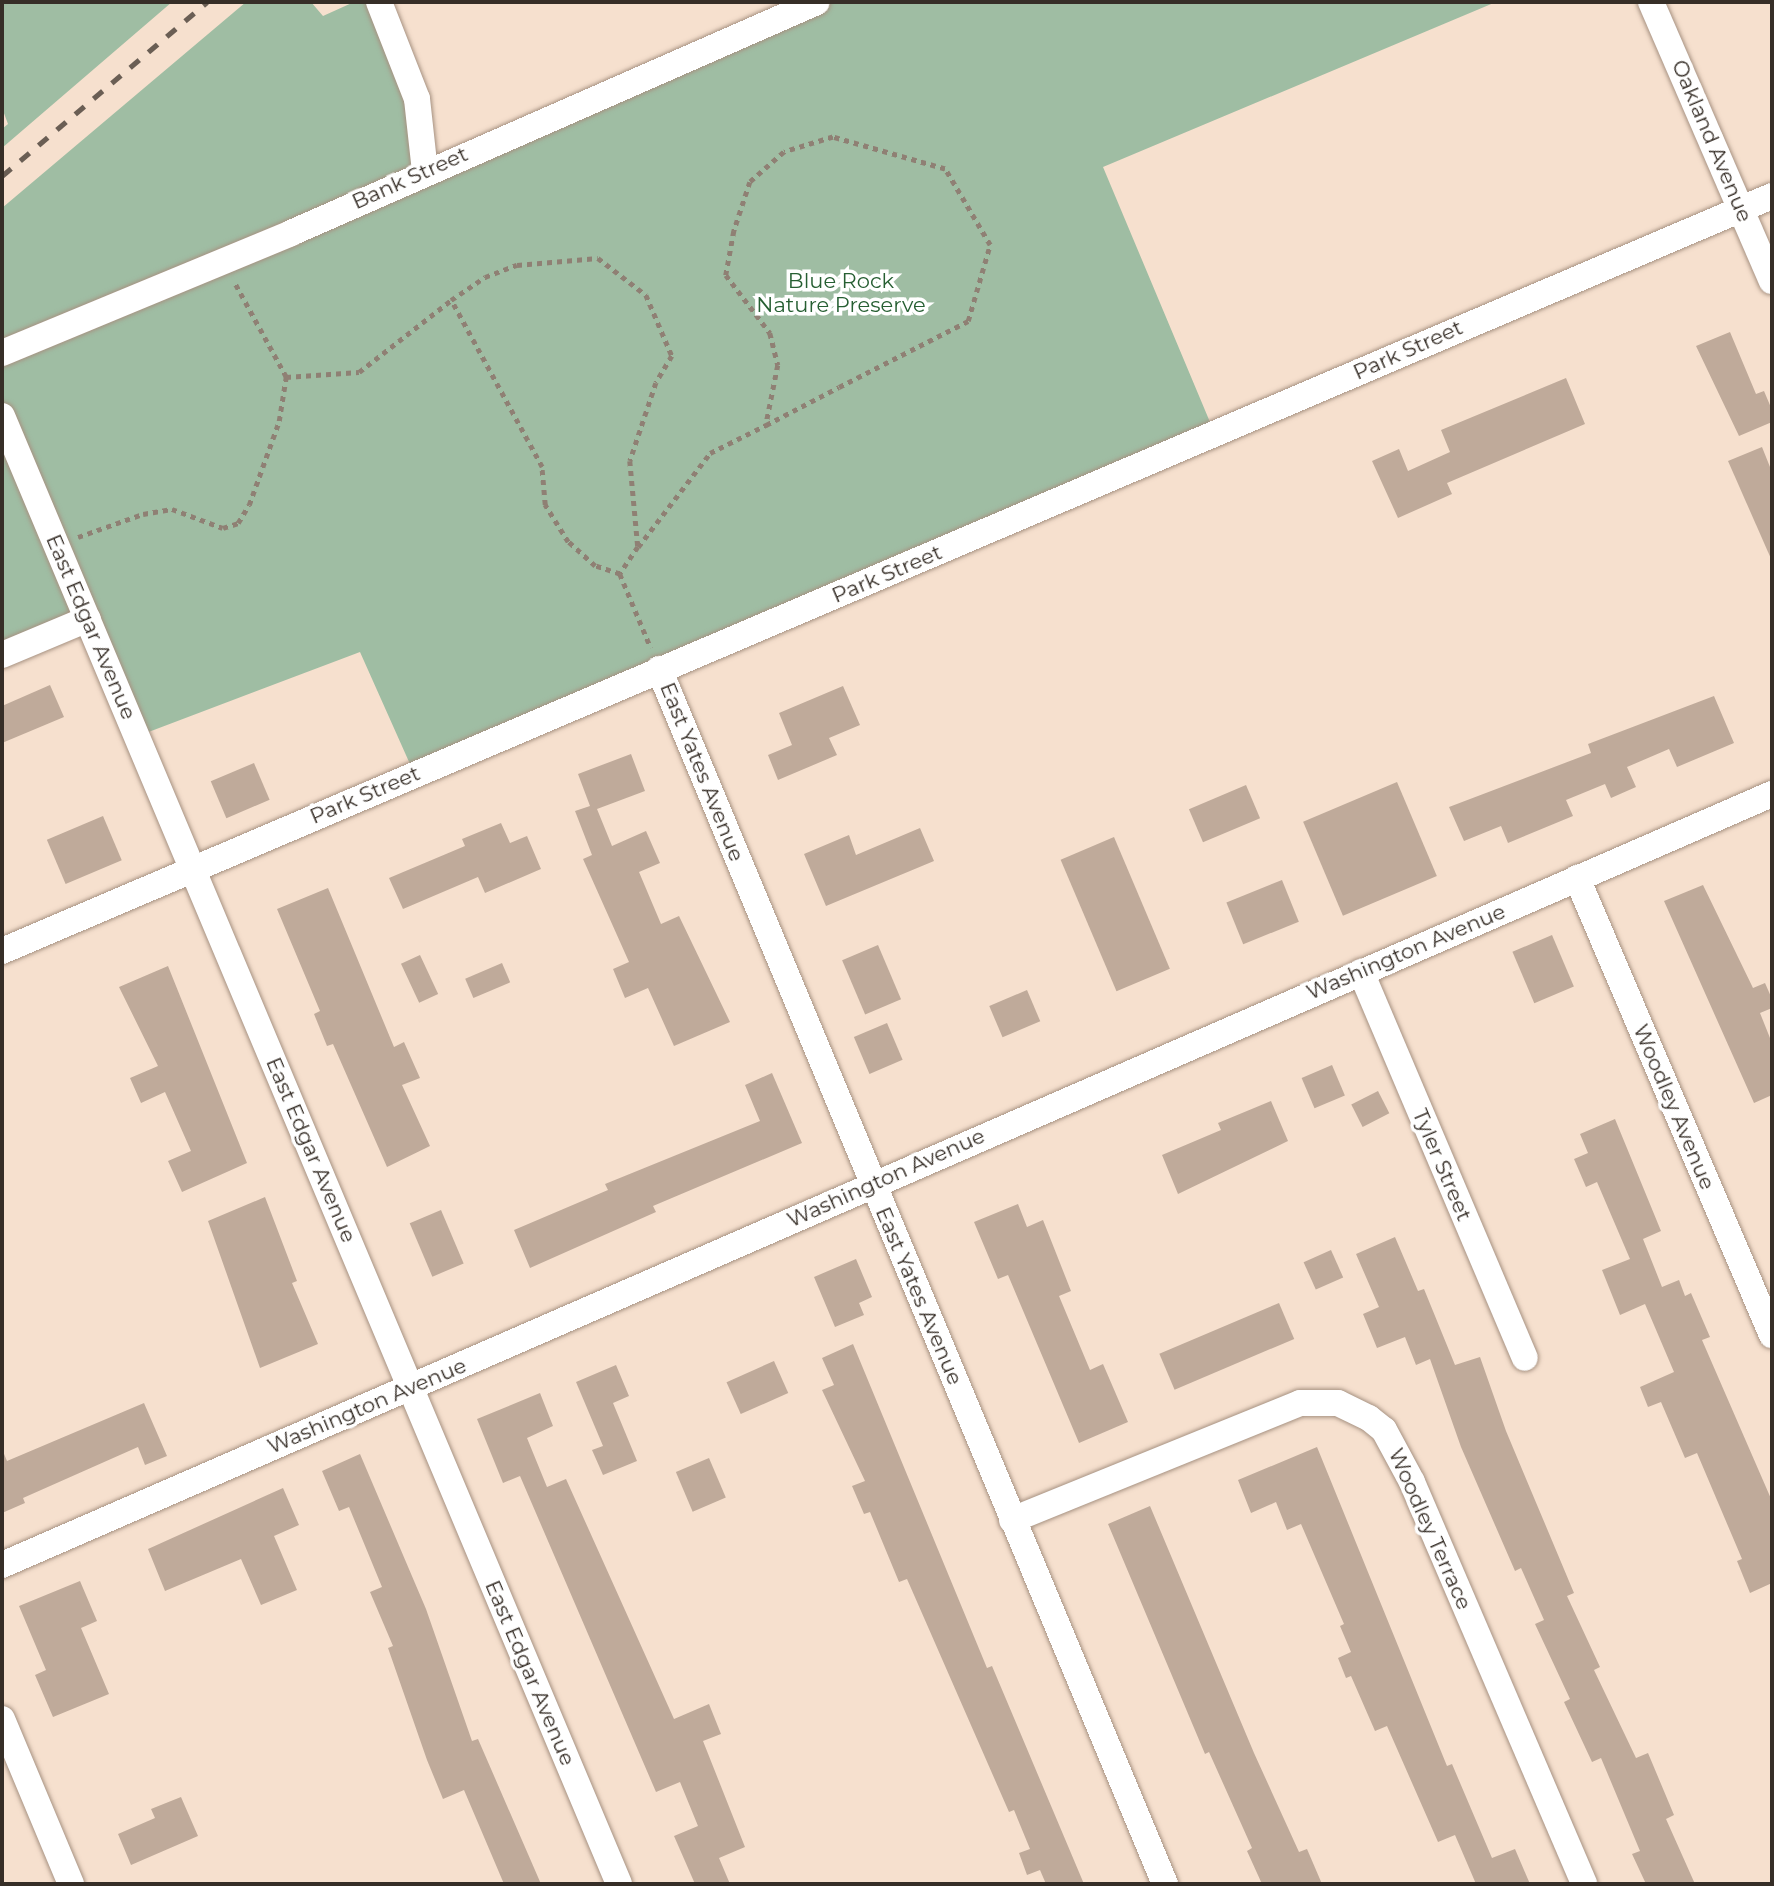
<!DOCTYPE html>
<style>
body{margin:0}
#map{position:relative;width:1774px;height:1886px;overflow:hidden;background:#f6e0ce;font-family:Montserrat,sans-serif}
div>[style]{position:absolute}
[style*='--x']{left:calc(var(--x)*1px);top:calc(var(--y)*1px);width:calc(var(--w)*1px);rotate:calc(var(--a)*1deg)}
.green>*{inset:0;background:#9fbda3}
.building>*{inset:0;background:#bfaa9a;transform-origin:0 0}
.path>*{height:4.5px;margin-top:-2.25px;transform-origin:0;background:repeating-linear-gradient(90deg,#8f8074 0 5px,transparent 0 10px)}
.roads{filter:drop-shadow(0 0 2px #a79282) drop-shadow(0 0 2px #a79282)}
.minor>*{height:26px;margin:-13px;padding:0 13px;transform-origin:13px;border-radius:13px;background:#fff}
.rail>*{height:5px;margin-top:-2.5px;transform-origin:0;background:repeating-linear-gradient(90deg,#6a5e54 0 12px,transparent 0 24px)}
span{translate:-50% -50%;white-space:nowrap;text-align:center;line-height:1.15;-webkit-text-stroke:7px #fff;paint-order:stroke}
.street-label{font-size:21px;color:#362e27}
.park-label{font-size:21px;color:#265f32}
.frame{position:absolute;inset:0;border:4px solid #362e27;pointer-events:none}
</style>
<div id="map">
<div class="green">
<div style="clip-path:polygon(2px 2px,172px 2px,2px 148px,2px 129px,8px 124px,2px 108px)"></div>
<div style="clip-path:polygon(246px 2px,311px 2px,323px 16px,354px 2px,379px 2px,425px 170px,816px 2px,1496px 2px,1103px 167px,1215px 434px,414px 773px,360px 652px,138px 736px,88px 620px,2px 655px,2px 208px)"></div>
</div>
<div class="building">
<div style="clip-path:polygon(1730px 332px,1756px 394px,1764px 391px,1772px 410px,1772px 422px,1739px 436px,1696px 346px)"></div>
<div style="clip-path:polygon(1566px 378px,1585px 424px,1447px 483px,1452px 494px,1398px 518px,1372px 461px,1399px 449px,1408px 471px,1450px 452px,1441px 430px)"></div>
<div style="clip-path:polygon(1762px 447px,1772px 472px,1772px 561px,1728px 461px)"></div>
<div style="clip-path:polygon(50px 685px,64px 717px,2px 743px,2px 706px)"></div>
<div style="clip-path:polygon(843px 686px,860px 725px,829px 738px,837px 755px,778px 780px,768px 755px,792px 745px,779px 713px)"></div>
<div style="clip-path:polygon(1714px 696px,1734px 743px,1677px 767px,1669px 749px,1627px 767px,1636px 787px,1611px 798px,1605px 784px,1566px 800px,1573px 816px,1508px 843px,1501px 826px,1464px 841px,1449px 807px,1591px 753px,1588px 744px)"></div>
<div style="clip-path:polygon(631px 754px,645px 791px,597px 809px,612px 846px,646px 831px,660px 863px,639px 872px,661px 924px,679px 916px,730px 1022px,674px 1046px,648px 988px,625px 998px,613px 969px,629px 962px,583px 859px,592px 855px,575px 811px,590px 806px,578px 774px)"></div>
<div style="left:254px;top:763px;width:40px;height:47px;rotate:67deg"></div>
<div style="left:1397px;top:782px;width:102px;height:102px;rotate:67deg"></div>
<div style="left:1246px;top:785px;width:36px;height:62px;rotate:67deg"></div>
<div style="left:103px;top:816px;width:48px;height:61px;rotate:67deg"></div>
<div style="clip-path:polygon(501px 823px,510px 843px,527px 836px,541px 869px,485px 893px,478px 877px,403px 909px,389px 878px,465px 846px,462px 839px)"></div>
<div style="clip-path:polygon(920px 828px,934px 861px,826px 906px,804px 854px,849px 835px,856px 855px)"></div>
<div style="left:1114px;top:837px;width:143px;height:58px;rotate:67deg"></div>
<div style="left:1282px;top:880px;width:45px;height:60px;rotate:68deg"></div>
<div style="clip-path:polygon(1703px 885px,1753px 988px,1765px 983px,1772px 999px,1772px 1008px,1760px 1013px,1772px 1043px,1772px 1095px,1754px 1103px,1664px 901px)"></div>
<div style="clip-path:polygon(328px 888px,394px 1047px,404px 1042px,420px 1078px,402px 1085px,430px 1146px,387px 1167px,333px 1044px,327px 1046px,314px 1014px,320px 1011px,277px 909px)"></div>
<div style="left:1552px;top:935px;width:56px;height:43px;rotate:67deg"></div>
<div style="left:878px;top:945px;width:59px;height:39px;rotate:67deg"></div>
<div style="left:420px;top:955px;width:43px;height:21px;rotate:65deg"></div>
<div style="left:502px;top:963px;width:21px;height:40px;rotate:67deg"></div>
<div style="clip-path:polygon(168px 966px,247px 1163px,182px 1192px,168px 1161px,191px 1151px,165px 1092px,141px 1103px,130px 1078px,158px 1066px,119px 987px)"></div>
<div style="left:1027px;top:990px;width:34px;height:41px;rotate:67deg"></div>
<div style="left:887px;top:1023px;width:40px;height:36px;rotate:67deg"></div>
<div style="left:1332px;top:1065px;width:33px;height:33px;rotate:67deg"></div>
<div style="clip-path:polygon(772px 1073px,802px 1143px,653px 1206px,656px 1212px,530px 1268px,514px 1230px,608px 1190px,605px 1184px,760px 1121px,745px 1085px)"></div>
<div style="left:1378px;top:1091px;width:25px;height:30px;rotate:63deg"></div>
<div style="clip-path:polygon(1271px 1101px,1288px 1141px,1178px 1194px,1162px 1155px,1221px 1130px,1218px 1123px)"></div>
<div style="clip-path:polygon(1615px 1119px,1661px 1231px,1643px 1239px,1662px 1287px,1679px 1280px,1685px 1296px,1691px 1293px,1710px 1337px,1702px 1340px,1772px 1501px,1772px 1583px,1750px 1593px,1737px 1561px,1742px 1559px,1697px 1453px,1685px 1458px,1661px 1402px,1648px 1407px,1640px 1387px,1674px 1372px,1645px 1304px,1620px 1315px,1602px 1270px,1630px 1259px,1597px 1182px,1586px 1187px,1574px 1159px,1588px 1153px,1580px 1134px)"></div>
<div style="clip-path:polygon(265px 1197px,297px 1281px,292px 1283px,318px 1344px,260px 1368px,208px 1221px)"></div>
<div style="clip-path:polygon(1018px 1204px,1027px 1227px,1043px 1220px,1071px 1291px,1059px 1296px,1090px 1370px,1103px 1364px,1128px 1422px,1079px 1443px,1008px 1275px,998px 1279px,974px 1222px)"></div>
<div style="left:441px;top:1210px;width:58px;height:34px;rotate:67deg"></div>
<div style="clip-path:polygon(1395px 1237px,1418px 1291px,1424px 1289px,1455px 1365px,1480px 1357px,1506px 1431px,1574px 1593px,1567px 1596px,1600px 1667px,1594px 1670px,1636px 1758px,1648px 1753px,1674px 1815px,1666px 1819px,1695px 1884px,1646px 1884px,1632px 1854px,1640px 1851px,1601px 1758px,1592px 1762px,1564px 1702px,1570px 1699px,1535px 1624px,1544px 1620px,1521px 1568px,1515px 1571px,1461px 1447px,1430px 1359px,1416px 1365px,1405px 1337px,1377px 1348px,1363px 1314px,1379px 1307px,1356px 1254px)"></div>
<div style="left:1331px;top:1250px;width:30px;height:30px;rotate:66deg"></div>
<div style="clip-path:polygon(856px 1259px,872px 1297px,859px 1303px,864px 1315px,835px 1327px,814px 1277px)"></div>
<div style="left:1279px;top:1303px;width:39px;height:130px;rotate:67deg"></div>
<div style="clip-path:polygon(853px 1344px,987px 1668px,992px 1666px,1084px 1884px,1046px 1884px,1040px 1870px,1027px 1875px,1019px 1853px,1030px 1849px,1014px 1810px,1009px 1812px,907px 1579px,899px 1582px,870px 1512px,864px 1514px,852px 1486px,865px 1481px,822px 1390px,834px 1385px,822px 1358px)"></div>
<div style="left:774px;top:1361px;width:35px;height:52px;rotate:66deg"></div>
<div style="clip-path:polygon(616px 1365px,629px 1396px,613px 1403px,637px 1461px,603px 1475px,592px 1450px,603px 1446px,576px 1382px)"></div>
<div style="clip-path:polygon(540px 1393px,553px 1426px,527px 1438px,547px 1487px,566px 1479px,674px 1719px,709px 1704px,721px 1734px,703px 1741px,745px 1847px,719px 1858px,730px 1884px,695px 1884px,674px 1836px,698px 1826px,680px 1782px,656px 1792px,520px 1476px,503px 1483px,477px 1419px)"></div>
<div style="clip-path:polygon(144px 1403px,167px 1456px,145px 1465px,138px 1447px,23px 1498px,25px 1503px,2px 1513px,2px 1449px,7px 1461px)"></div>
<div style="clip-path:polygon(1317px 1447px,1447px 1766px,1452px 1764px,1492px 1858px,1515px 1849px,1530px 1884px,1476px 1884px,1455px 1835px,1438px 1842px,1387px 1726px,1375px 1731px,1351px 1676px,1346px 1678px,1338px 1658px,1351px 1652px,1340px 1626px,1344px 1624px,1301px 1524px,1287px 1530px,1276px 1502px,1251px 1513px,1238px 1480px)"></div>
<div style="clip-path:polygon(360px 1454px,426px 1609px,472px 1741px,478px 1739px,541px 1884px,504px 1884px,464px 1790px,443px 1799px,427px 1760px,388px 1648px,393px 1646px,370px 1592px,382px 1587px,349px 1507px,339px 1511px,322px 1471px)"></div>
<div style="left:709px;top:1458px;width:43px;height:36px;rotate:67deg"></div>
<div style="clip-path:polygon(283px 1488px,299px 1525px,274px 1536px,297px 1590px,261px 1605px,241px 1559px,165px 1591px,148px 1549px)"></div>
<div style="clip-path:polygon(1150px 1506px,1254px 1753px,1299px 1852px,1307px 1849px,1322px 1884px,1262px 1884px,1247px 1851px,1252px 1848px,1209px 1752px,1205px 1754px,1108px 1524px)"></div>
<div style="clip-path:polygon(80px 1581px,97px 1621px,81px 1628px,109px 1694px,53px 1717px,35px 1675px,46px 1670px,19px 1606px)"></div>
<div style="clip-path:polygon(181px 1797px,198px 1836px,131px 1865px,118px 1834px,155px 1818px,151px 1809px)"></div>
</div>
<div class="path">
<div style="--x:286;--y:377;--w:73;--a:-3.9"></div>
<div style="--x:359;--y:372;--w:117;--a:-38"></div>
<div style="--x:451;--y:300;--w:41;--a:-34.1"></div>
<div style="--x:485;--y:277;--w:34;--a:-21"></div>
<div style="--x:517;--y:265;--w:81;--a:-4.9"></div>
<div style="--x:598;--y:258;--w:61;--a:37.6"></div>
<div style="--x:646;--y:295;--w:66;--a:66.9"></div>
<div style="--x:672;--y:356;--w:31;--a:121"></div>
<div style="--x:656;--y:383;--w:82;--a:108.4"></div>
<div style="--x:630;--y:461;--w:86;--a:84.7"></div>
<div style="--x:638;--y:547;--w:32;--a:124"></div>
<div style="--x:620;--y:574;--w:26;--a:-162"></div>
<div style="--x:595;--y:566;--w:36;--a:-138"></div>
<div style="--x:568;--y:542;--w:44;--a:-121.9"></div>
<div style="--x:545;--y:505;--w:38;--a:-95"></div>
<div style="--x:542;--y:467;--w:190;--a:-118.6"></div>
<div style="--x:78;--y:537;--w:69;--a:-19.5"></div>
<div style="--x:143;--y:514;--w:29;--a:-10"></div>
<div style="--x:172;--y:509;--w:54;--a:20.4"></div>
<div style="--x:223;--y:528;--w:16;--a:-18"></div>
<div style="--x:238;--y:523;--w:21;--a:-59"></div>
<div style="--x:249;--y:505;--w:89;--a:-70.3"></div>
<div style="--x:279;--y:421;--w:45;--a:-81"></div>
<div style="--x:286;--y:377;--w:108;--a:-118.7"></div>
<div style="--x:638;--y:547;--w:118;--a:-52.5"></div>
<div style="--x:710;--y:453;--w:63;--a:-26.6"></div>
<div style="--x:766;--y:425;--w:82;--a:-27.5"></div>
<div style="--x:839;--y:387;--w:145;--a:-27.1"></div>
<div style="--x:968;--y:321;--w:79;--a:-73.9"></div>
<div style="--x:990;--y:245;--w:88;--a:-120.6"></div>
<div style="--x:945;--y:169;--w:116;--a:-164.1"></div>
<div style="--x:833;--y:137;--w:51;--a:163"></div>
<div style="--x:784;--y:152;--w:45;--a:138.6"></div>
<div style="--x:750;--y:182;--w:52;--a:108.1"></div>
<div style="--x:734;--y:231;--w:45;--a:100.3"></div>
<div style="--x:726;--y:275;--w:73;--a:52.8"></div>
<div style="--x:770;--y:333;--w:33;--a:76"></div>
<div style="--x:778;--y:365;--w:61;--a:101.3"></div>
<div style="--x:620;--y:574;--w:80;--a:67.3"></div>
</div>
<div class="roads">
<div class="minor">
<div style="--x:379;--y:2;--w:104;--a:68.6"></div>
<div style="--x:417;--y:99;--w:72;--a:83.7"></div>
<div style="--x:1651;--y:2;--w:304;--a:66.6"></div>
<div style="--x:2;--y:353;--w:313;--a:-22.5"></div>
<div style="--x:291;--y:233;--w:574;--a:-23.71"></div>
<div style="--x:2;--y:416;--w:1592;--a:67.2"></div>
<div style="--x:2;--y:655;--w:93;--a:-22.7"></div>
<div style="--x:659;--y:669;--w:1316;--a:67.39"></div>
<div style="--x:1577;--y:878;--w:497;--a:66.9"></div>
<div style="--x:2;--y:951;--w:1924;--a:-23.1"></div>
<div style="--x:1361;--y:972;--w:419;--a:67"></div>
<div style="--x:1012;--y:1520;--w:311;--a:-22.1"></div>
<div style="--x:1300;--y:1403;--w:38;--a:0"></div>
<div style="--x:1338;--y:1403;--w:34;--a:26"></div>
<div style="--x:1369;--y:1418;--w:19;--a:39"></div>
<div style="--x:1384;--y:1430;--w:59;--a:61.7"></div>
<div style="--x:1412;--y:1482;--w:437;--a:66.8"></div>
<div style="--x:2;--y:1565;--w:1931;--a:-23.54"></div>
<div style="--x:2;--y:1719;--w:179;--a:67.3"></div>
</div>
</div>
<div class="rail">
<div style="--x:2;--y:176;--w:269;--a:-40.3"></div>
</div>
<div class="street-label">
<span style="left:1712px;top:141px;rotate:67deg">Oakland Avenue</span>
<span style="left:410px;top:178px;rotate:-24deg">Bank Street</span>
<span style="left:1408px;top:350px;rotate:-24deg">Park Street</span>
<span style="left:887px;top:574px;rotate:-23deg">Park Street</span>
<span style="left:91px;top:627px;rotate:67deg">East Edgar Avenue</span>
<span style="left:702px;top:772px;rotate:68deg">East Yates Avenue</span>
<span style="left:365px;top:795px;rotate:-23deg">Park Street</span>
<span style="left:1406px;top:952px;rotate:-23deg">Washington Avenue</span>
<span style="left:1674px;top:1107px;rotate:67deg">Woodley Avenue</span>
<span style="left:311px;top:1150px;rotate:67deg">East Edgar Avenue</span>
<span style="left:1442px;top:1165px;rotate:67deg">Tyler Street</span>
<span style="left:886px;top:1178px;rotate:-24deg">Washington Avenue</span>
<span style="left:919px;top:1296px;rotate:67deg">East Yates Avenue</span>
<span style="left:367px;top:1406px;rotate:-23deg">Washington Avenue</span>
<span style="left:1430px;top:1529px;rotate:66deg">Woodley Terrace</span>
<span style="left:530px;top:1673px;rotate:67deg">East Edgar Avenue</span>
</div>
<div class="park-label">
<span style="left:841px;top:293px">Blue Rock<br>Nature Preserve</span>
</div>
<div class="frame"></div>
</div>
